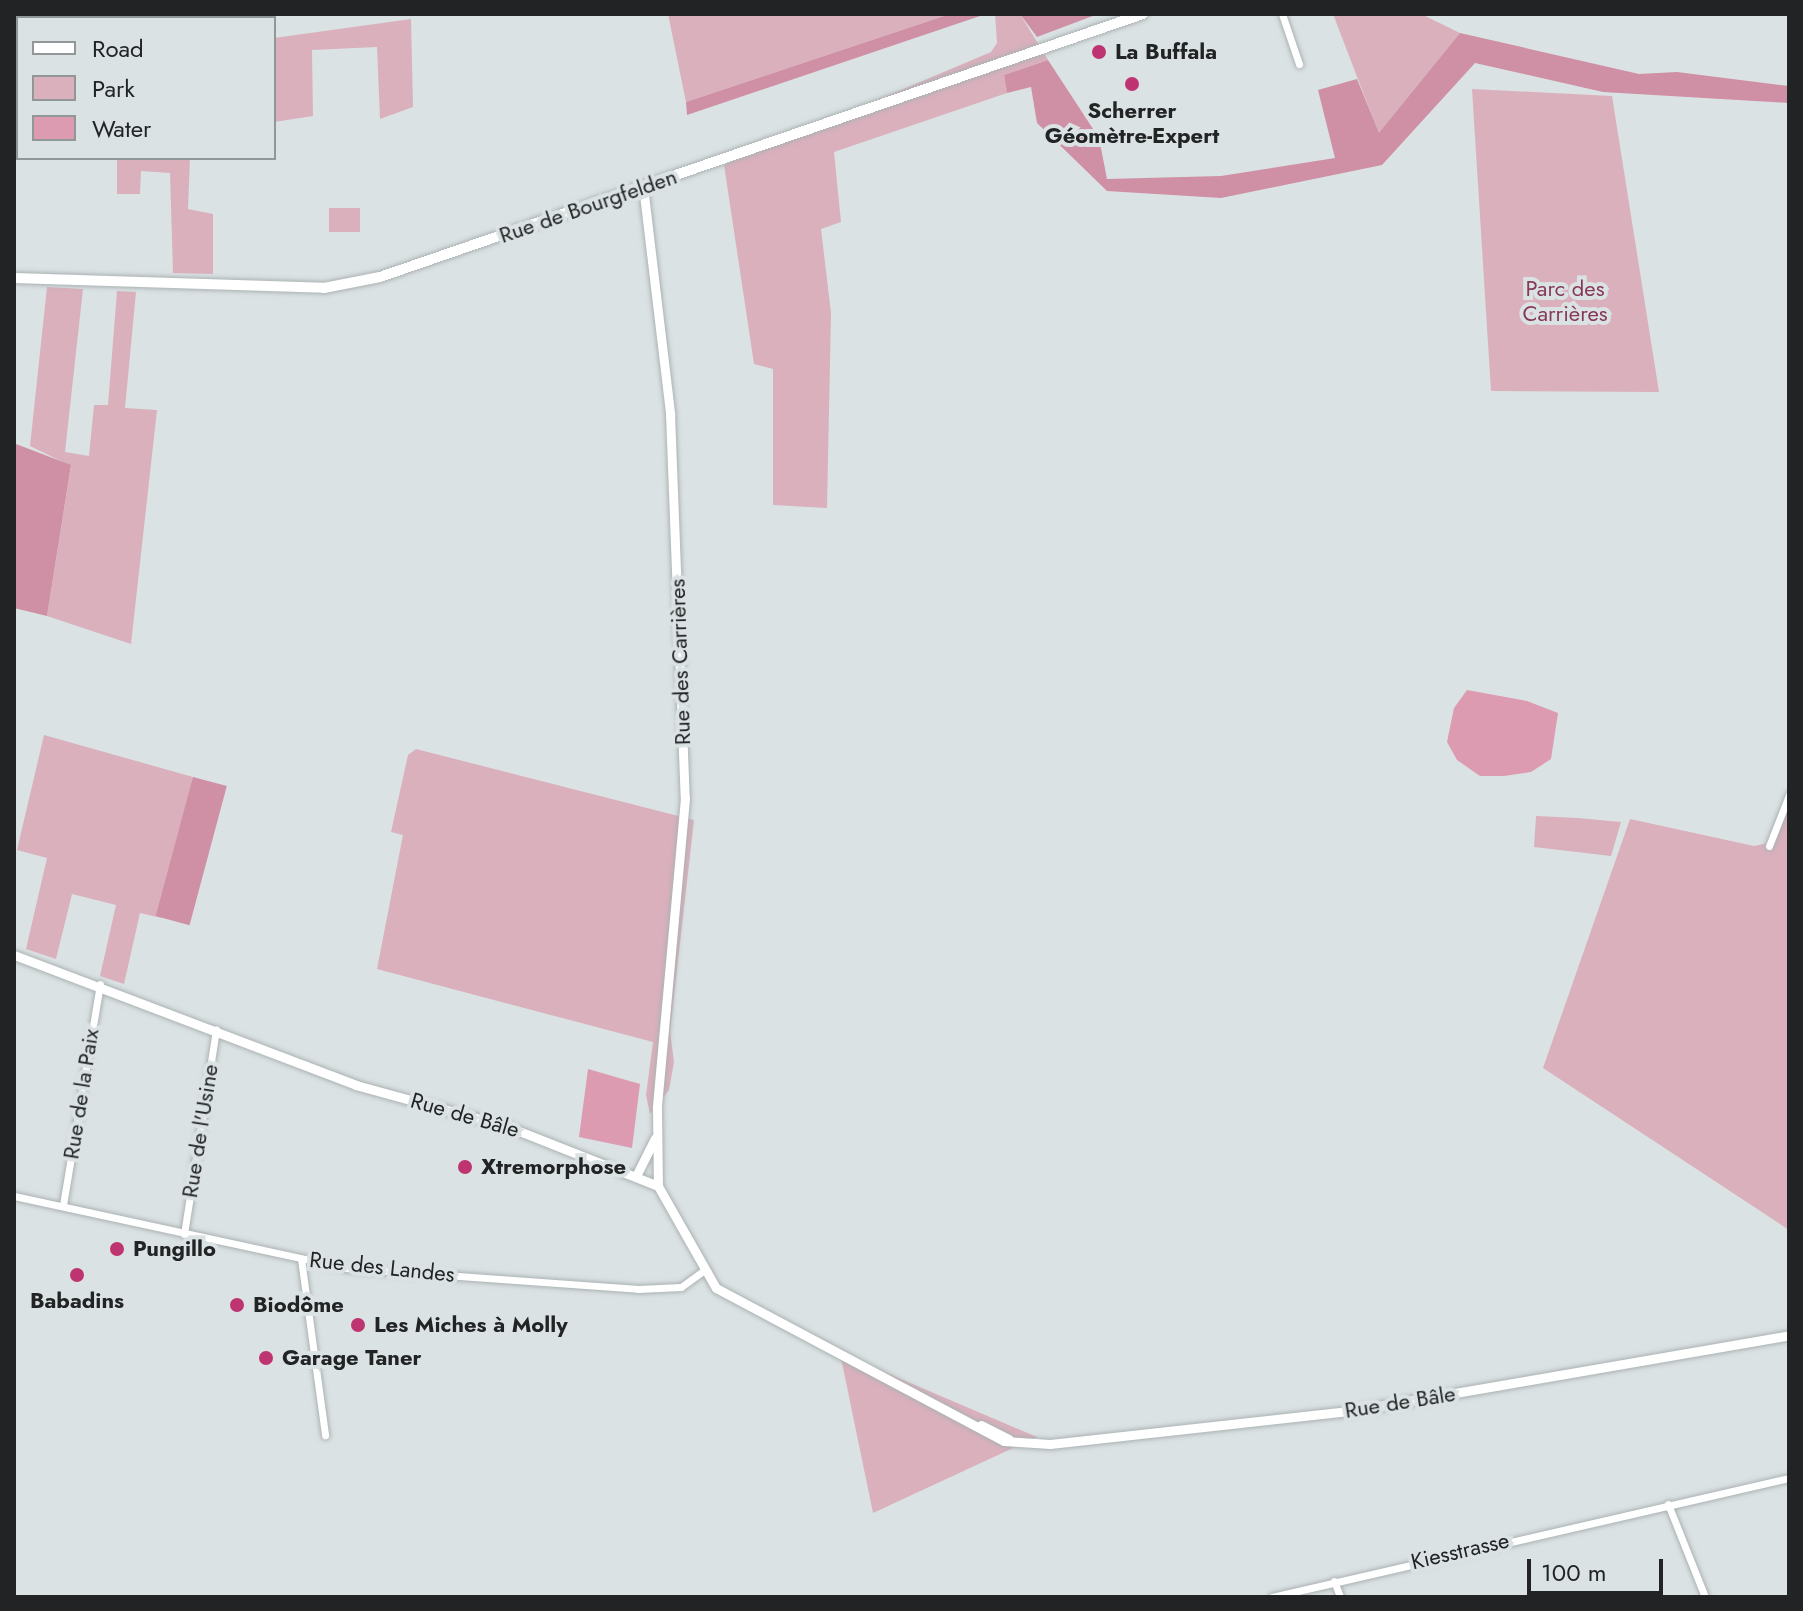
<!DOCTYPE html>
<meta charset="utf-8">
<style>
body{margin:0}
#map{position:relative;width:1803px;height:1611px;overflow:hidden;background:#dbe2e3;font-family:Jost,sans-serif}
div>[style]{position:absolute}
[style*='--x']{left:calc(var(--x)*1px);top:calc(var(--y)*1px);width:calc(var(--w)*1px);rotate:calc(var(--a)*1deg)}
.green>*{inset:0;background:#dab0bd;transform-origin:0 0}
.forest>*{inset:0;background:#cf8fa4;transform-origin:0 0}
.water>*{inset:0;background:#dc9bb0}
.roads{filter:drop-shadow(0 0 2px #abb2b3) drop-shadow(0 0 2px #abb2b3)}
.minor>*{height:7px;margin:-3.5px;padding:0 3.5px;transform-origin:3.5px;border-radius:3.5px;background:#fff}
.tertiary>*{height:9px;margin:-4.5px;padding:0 4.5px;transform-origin:4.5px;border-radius:4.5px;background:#fff}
.secondary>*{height:10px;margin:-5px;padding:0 5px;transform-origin:5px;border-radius:5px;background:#fff}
.dots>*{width:22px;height:22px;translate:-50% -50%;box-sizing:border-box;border:4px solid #dbe2e3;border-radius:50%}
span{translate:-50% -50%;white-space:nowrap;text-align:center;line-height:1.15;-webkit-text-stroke:8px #dbe2e3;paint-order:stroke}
.poi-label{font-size:22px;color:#212324;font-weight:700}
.left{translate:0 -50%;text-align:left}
.street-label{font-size:22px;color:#212324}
.park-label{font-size:22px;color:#873957}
.frame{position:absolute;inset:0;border:16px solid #212324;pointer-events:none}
.legend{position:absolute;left:16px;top:16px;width:260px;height:144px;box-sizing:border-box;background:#dbe2e3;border:2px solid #919697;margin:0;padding:10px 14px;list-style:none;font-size:24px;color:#212324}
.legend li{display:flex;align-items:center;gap:16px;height:40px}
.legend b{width:40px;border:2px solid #919697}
.scale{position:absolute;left:1527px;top:1559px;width:136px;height:36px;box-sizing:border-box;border:4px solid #212324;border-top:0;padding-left:10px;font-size:24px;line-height:28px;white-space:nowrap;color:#212324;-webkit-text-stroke:6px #dbe2e3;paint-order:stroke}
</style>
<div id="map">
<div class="green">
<div style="clip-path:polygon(668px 14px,950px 14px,686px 102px)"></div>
<div style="clip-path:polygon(995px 14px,1020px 14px,1048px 60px,1004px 75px,1007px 93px,834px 152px,841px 222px,821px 229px,831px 313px,827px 508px,773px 505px,773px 369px,754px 364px,724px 165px,991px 52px,997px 43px)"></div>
<div style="clip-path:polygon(1333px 14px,1421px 14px,1460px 33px,1379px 134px)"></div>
<div style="clip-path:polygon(411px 19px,413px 107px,380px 119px,377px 47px,312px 50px,313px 116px,274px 122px,274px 38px)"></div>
<div style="clip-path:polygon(1472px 89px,1612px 96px,1659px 392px,1491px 391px)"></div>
<div style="clip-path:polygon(117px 158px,190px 158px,188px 209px,213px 214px,213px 274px,173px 273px,170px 173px,141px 171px,140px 194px,117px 194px)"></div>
<div style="left:329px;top:208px;width:31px;height:24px"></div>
<div style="clip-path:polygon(47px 287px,83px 289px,65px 452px,89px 456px,94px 405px,108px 405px,117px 291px,136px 292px,125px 408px,157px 410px,131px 644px,47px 616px,71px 466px,30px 446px)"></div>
<div style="clip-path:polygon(44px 735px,193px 777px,162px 918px,140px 913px,124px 984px,100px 976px,116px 905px,72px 894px,56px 959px,26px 949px,47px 858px,17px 850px)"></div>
<div style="clip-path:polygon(416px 749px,694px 820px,670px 1031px,674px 1062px,669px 1090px,650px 1114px,646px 1095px,653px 1042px,377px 969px,403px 835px,391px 832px,408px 755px)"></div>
<div style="clip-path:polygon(1789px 800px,1789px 1230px,1543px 1068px,1630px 819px,1754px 846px,1773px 842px)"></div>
<div style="clip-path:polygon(1536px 816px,1578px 818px,1621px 822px,1611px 856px,1534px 847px)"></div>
<div style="clip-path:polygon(840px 1353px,1037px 1437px,873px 1513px)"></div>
</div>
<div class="forest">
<div style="clip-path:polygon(950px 14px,986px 14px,687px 115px,686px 102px)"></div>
<div style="clip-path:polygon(1020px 14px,1098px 14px,1037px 37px)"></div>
<div style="clip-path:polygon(1460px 33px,1639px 74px,1677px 72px,1789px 86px,1789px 103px,1603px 92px,1475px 63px,1382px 165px,1221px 198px,1107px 191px,1037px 123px,1031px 87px,1007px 93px,1004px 75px,1048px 60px,1099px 138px,1107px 179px,1221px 176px,1335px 158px,1318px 90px,1357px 79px,1379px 133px)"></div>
<div style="clip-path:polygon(16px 444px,71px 465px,47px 616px,14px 608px)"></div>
<div style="left:193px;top:777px;width:35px;height:144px;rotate:15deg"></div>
</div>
<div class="water">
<div style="clip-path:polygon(1467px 690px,1527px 701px,1558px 713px,1551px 759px,1531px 772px,1504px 776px,1480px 776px,1457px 760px,1447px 742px,1454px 708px)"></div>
<div style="clip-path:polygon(588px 1069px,640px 1084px,632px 1148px,579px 1137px)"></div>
</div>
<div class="roads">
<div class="minor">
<div style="--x:1282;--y:14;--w:53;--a:71.2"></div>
<div style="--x:14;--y:79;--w:5;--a:-37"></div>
<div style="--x:1769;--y:846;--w:55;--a:-68.6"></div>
<div style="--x:14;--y:1196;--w:341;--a:12.2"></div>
<div style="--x:347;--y:1268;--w:292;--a:4.1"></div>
<div style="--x:638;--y:1289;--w:43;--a:-2.7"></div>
<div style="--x:681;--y:1287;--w:27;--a:-36"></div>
<div style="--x:63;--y:1205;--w:224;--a:-80.5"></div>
<div style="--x:184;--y:1234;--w:207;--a:-81.1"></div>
<div style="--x:301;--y:1259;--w:178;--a:82.2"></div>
<div style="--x:1668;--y:1504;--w:100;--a:68.3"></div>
<div style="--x:1334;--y:1581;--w:17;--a:69"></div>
<div style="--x:1272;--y:1597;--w:531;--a:-12.96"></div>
</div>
<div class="tertiary">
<div style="--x:643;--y:186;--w:230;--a:83.2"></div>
<div style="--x:670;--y:414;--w:384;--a:87.8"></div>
<div style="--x:685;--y:798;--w:311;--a:95.2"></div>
<div style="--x:657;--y:1108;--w:78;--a:89.3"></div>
<div style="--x:14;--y:955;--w:366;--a:20.8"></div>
<div style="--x:356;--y:1085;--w:159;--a:15.4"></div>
<div style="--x:509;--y:1127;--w:160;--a:21.6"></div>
<div style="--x:658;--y:1186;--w:117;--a:60.4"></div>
<div style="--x:716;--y:1288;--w:326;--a:28"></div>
<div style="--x:1004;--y:1441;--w:46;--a:3.7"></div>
<div style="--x:1050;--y:1444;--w:303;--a:-6.3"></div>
<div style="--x:1351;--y:1411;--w:445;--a:-9.8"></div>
<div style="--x:636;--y:1176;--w:42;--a:-63.4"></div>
<div style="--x:981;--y:1425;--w:31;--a:27"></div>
</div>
<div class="secondary">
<div style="--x:14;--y:278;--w:310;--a:1.8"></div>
<div style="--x:324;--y:288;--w:57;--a:-11.1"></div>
<div style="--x:380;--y:277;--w:807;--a:-19.02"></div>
</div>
</div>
<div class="dots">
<div style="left:1099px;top:52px;background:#be3470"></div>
<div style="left:1132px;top:84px;background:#be3470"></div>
<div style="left:465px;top:1167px;background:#be3470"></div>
<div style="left:117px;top:1249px;background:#be3470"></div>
<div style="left:77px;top:1275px;background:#be3470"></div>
<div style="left:237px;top:1305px;background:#be3470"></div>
<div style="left:358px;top:1325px;background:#be3470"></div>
<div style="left:266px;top:1358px;background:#be3470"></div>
</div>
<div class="poi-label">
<span class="left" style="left:1115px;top:52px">La Buffala</span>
<span style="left:1132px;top:123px">Scherrer<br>Géomètre-Expert</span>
<span class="left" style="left:481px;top:1167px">Xtremorphose</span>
<span class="left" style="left:133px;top:1249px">Pungillo</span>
<span style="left:77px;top:1301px">Babadins</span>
<span class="left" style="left:253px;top:1305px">Biodôme</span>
<span class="left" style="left:374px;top:1325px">Les Miches à Molly</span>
<span class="left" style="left:282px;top:1358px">Garage Taner</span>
</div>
<div class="street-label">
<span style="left:588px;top:206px;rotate:-19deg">Rue de Bourgfelden</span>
<span style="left:680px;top:662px;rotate:-92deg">Rue des Carrières</span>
<span style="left:81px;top:1094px;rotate:-81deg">Rue de la Paix</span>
<span style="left:465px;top:1115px;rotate:16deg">Rue de Bâle</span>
<span style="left:200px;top:1131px;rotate:-81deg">Rue de l'Usine</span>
<span style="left:382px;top:1267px;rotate:6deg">Rue des Landes</span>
<span style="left:1400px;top:1402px;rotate:-9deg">Rue de Bâle</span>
<span style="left:1460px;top:1551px;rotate:-13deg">Kiesstrasse</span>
</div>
<div class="park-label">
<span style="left:1565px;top:301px">Parc des<br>Carrières</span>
</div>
<div class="frame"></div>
<ul class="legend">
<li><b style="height:10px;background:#fff"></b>Road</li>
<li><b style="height:22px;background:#dab0bd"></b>Park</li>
<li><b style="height:22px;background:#dc9bb0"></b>Water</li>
</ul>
<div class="scale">100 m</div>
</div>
